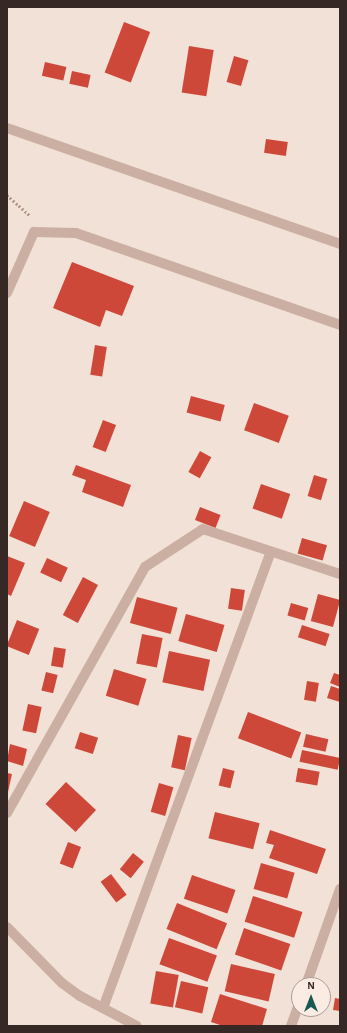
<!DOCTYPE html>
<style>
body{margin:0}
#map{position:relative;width:347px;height:1033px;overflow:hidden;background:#f2e1d6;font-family:"Alegreya Sans",sans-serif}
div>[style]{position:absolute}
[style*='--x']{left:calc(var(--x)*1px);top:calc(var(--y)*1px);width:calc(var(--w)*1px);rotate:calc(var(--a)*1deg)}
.building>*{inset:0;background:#ce4839;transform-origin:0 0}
.path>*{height:2.5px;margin-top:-1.25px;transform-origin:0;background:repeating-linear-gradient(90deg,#b7998c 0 2px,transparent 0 4px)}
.street>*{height:10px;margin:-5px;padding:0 5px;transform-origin:5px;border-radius:5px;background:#cbafa2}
span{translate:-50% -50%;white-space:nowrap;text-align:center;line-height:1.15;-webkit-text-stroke:3px #faece3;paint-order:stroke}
.frame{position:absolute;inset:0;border:8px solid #352825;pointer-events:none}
.north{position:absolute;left:291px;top:977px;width:40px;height:40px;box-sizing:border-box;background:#faece3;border:1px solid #ab9e97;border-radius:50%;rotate:0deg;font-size:11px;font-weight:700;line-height:16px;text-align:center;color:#352825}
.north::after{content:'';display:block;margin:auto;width:14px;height:18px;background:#185954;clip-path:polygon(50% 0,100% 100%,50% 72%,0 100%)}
</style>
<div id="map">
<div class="building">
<div style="left:124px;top:22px;width:28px;height:54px;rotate:21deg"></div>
<div style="left:189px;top:46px;width:25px;height:47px;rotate:9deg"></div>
<div style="left:234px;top:56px;width:15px;height:27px;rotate:16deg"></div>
<div style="left:45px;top:62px;width:22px;height:14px;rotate:13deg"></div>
<div style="left:72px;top:71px;width:19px;height:13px;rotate:12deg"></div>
<div style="left:266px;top:139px;width:22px;height:14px;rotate:8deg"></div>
<div style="clip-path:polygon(72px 262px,134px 286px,122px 316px,106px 310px,100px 327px,53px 308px)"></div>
<div style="left:95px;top:345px;width:12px;height:30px;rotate:9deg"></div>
<div style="left:191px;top:396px;width:35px;height:17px;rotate:15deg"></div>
<div style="left:254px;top:403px;width:37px;height:29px;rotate:20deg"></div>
<div style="left:103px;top:420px;width:14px;height:29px;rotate:21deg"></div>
<div style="left:200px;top:451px;width:13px;height:24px;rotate:29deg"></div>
<div style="clip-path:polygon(76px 465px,131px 485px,123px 507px,82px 492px,86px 480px,72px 475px)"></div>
<div style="left:314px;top:475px;width:14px;height:22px;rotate:17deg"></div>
<div style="left:261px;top:484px;width:31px;height:26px;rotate:19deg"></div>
<div style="left:24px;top:501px;width:28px;height:38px;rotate:23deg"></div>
<div style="left:200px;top:507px;width:22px;height:14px;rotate:21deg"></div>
<div style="left:302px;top:538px;width:26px;height:16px;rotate:16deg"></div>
<div style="clip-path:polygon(7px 556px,25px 563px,11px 596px,7px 594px)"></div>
<div style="left:47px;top:558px;width:23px;height:16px;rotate:25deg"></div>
<div style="left:83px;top:577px;width:17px;height:43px;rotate:28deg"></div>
<div style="left:231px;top:588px;width:14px;height:21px;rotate:8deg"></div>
<div style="left:318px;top:594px;width:23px;height:28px;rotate:15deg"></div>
<div style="left:137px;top:597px;width:42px;height:27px;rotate:15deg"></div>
<div style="left:291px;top:603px;width:18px;height:13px;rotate:16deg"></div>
<div style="left:186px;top:614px;width:40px;height:28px;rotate:16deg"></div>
<div style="left:17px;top:620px;width:24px;height:28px;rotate:22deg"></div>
<div style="left:302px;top:625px;width:29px;height:13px;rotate:18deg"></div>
<div style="left:142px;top:634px;width:21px;height:30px;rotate:11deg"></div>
<div style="left:54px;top:647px;width:12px;height:19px;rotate:9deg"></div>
<div style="left:169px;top:651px;width:42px;height:32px;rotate:12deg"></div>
<div style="left:114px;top:669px;width:34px;height:28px;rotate:17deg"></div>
<div style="left:46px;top:672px;width:12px;height:19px;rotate:14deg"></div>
<div style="clip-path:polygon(334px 673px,340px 675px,340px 687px,330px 683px)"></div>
<div style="left:307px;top:681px;width:12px;height:19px;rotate:9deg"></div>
<div style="clip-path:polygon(331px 686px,340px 689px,340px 702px,327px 698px)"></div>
<div style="left:28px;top:704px;width:14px;height:27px;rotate:12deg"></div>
<div style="left:248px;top:712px;width:57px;height:28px;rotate:21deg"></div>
<div style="left:80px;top:732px;width:19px;height:17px;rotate:18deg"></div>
<div style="left:306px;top:734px;width:23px;height:13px;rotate:13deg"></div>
<div style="left:178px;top:735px;width:14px;height:33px;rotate:12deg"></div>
<div style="clip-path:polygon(10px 744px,27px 749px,23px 766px,7px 761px)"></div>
<div style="left:302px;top:750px;width:39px;height:12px;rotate:12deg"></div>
<div style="left:223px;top:768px;width:12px;height:18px;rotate:14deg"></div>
<div style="left:298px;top:768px;width:22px;height:14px;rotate:10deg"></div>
<div style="clip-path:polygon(7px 773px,12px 774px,8px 792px,7px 792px)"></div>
<div style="left:66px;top:782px;width:41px;height:30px;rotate:43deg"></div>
<div style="left:159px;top:783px;width:15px;height:30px;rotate:16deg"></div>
<div style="left:215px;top:812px;width:46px;height:27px;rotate:14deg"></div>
<div style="clip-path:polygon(270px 830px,326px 849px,317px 874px,269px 858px,274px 845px,266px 843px)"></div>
<div style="left:68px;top:842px;width:14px;height:23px;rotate:21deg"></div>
<div style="left:133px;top:853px;width:14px;height:21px;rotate:39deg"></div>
<div style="left:261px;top:863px;width:35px;height:27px;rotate:16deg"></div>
<div style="left:111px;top:874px;width:26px;height:13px;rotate:53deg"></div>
<div style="left:192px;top:875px;width:46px;height:25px;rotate:19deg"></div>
<div style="left:253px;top:896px;width:52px;height:27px;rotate:18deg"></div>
<div style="left:177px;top:903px;width:54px;height:28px;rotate:22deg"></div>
<div style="left:244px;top:928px;width:49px;height:28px;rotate:19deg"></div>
<div style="left:169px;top:938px;width:51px;height:28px;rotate:20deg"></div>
<div style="left:231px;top:964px;width:45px;height:28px;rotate:13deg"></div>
<div style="left:156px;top:971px;width:23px;height:33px;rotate:10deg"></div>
<div style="left:181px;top:981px;width:28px;height:27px;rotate:13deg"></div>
<div style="clip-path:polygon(220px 994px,267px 1009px,262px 1026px,223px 1026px,211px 1022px)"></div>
<div style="clip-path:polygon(335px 998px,340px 999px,340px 1011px,333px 1010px)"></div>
</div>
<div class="path">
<div style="--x:7;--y:195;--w:31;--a:42"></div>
</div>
<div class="street">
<div style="--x:7;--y:128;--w:353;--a:19.2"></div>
<div style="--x:7;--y:293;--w:67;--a:-66.1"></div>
<div style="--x:34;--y:232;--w:42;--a:1.4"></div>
<div style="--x:76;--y:233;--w:280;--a:19.2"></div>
<div style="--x:7;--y:813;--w:282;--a:-60.7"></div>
<div style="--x:145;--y:567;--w:69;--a:-33.2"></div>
<div style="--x:203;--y:529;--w:144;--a:18.2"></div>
<div style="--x:7;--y:927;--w:78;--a:45.5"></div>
<div style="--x:62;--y:983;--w:22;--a:36"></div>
<div style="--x:80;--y:996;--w:64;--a:27.8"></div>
<div style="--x:306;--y:985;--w:102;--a:-70.5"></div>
<div style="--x:103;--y:1008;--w:486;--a:-69.8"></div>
<div style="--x:291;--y:1026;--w:23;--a:-70"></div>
</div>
<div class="frame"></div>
<div class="north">N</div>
</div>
